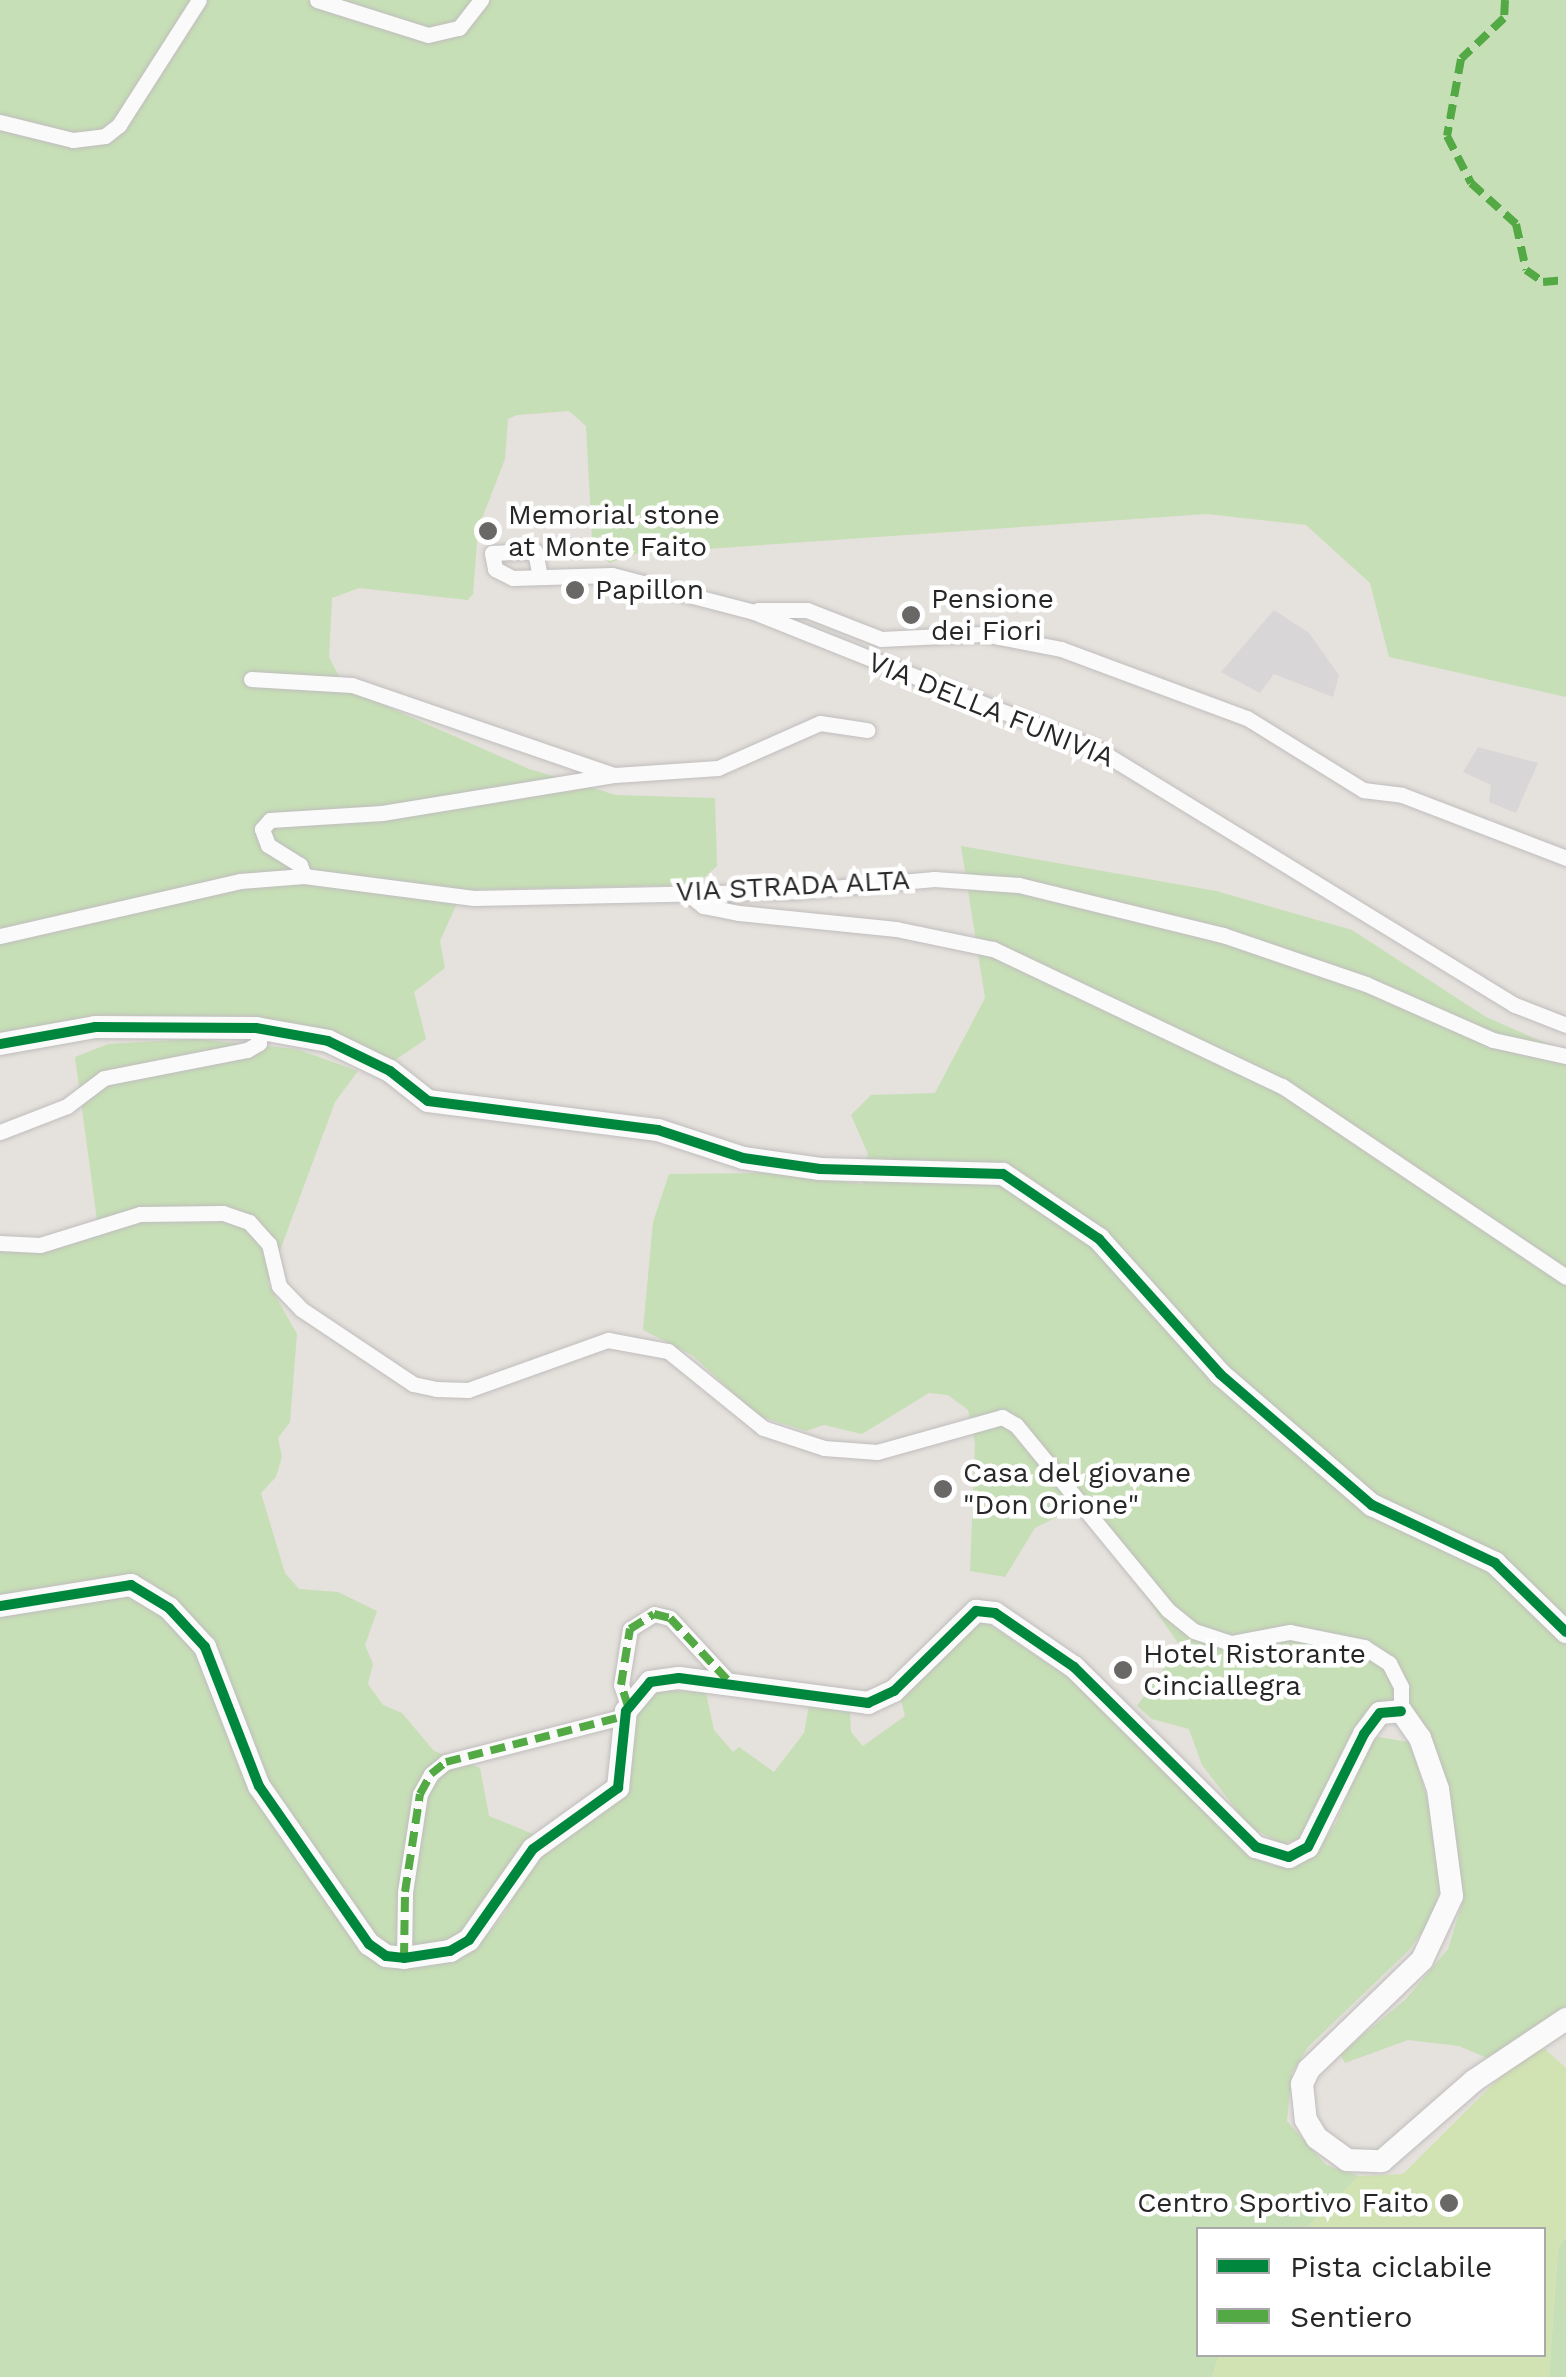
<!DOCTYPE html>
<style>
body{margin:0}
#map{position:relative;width:1566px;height:2377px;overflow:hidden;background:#e5e1dc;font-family:"Work Sans",sans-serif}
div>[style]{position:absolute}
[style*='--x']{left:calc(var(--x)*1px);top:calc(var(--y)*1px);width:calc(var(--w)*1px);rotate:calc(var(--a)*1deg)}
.industrial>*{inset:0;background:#d9d6d8}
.green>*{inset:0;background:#c7dfb6}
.pitch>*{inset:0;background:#d2e3b3}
.roads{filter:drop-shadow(0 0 2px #bfbdbd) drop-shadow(0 0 2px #bfbdbd)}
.street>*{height:15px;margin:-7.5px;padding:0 7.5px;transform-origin:7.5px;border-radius:7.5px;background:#fbfafa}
.secondary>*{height:22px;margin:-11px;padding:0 11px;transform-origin:11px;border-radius:11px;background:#fbfafa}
.quiet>*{height:8px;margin-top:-4px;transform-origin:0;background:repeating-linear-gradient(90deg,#53aa44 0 15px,transparent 0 23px)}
.cycleway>*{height:10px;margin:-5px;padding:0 5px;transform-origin:5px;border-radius:5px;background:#00873e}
.dots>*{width:28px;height:28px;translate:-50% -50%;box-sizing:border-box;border:5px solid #fff;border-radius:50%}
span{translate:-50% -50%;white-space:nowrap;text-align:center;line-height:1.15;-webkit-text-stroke:9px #fff;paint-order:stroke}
.poi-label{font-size:28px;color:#272727}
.left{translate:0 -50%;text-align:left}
.right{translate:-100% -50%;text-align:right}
.street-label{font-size:28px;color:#272727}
.legend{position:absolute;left:1196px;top:2227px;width:350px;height:130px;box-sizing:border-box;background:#fff;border:2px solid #a9a9a9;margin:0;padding:12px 18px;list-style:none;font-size:30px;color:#272727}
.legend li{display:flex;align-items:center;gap:20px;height:50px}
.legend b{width:50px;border:2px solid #a9a9a9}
</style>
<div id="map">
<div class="industrial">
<div style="clip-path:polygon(1274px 610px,1309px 633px,1339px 675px,1333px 697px,1274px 674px,1260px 693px,1221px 672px)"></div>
<div style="clip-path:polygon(1478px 747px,1538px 763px,1516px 813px,1489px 802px,1491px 785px,1463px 772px)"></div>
</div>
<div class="green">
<div style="clip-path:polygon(0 0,1566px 0,1566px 697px,1389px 657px,1370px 583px,1306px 525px,1207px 514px,635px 554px,609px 563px,592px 538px,586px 426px,569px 411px,517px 415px,508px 419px,505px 459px,478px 529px,473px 594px,468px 600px,359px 588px,332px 598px,329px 657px,345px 688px,529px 769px,616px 795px,715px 798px,717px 866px,696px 885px,463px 890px,440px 941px,445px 968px,414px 992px,426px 1039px,395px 1060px,318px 1029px,271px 1020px,105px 1015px,0 1036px)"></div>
<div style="clip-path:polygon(961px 846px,1216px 891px,1352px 930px,1486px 1017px,1566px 1052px,1566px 2008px,1487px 2058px,1459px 2046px,1408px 2040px,1345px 2063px,1340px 2054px,1406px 1999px,1448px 1949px,1462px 1904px,1449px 1797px,1412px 1714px,1364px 1723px,1350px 1736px,1299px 1839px,1282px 1844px,1249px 1826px,1202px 1765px,1189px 1729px,1152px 1719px,1137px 1706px,1180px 1646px,1082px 1504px,1035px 1528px,1005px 1577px,970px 1571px,975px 1443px,968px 1410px,948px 1395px,929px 1393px,862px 1434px,824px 1425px,806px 1431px,758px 1416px,692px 1355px,643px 1330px,653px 1222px,669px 1174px,772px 1173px,863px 1184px,868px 1154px,851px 1115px,871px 1095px,935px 1093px,985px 998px)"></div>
<div style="clip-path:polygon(195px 1039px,296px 1049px,358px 1071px,335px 1102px,268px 1283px,297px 1334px,290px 1422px,278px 1438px,282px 1457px,276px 1477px,261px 1493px,285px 1573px,299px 1589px,338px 1592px,377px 1611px,365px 1645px,373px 1664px,368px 1684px,383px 1705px,402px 1713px,434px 1751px,480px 1768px,489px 1816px,538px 1836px,464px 1934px,447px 1944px,389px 1949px,375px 1939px,266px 1782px,174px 1602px,149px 1581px,131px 1577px,0 1599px,0 1249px,43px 1253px,99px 1235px,75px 1057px,108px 1044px)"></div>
<div style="clip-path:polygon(130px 1594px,162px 1615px,197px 1652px,251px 1791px,362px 1951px,476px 1948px,505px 1913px,530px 1865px,614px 1801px,629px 1722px,651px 1689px,706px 1693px,714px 1730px,733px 1752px,739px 1747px,774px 1772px,804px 1733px,809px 1706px,850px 1712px,851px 1732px,863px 1746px,905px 1716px,900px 1696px,983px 1620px,1087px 1690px,1247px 1852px,1274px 1866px,1294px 1867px,1311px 1858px,1336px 1823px,1367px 1746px,1378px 1737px,1410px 1742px,1434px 1820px,1440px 1886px,1434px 1915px,1409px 1950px,1308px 2047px,1292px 2073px,1287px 2121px,1326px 2165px,1359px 2176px,1305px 2229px,1198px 2230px,1198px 2354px,1219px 2355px,1212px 2377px,0 2377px,0 1616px)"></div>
<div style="clip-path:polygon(1566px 2236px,1566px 2377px,1549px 2377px,1558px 2248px)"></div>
</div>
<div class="pitch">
<div style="clip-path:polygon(1536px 2041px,1566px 2068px,1566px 2235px,1558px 2248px,1549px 2377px,1212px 2377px,1219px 2355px,1544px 2354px,1544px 2230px,1305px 2229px,1359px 2176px,1403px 2174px)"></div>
</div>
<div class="roads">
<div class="street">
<div style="--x:317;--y:0;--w:116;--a:17.5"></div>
<div style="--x:428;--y:35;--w:32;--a:-13"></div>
<div style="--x:459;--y:28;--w:36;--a:-52"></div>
<div style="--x:0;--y:122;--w:75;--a:13.9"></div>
<div style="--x:73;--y:140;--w:32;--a:-7"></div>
<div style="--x:105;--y:136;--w:18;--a:-38"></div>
<div style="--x:119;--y:125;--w:148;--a:-57.4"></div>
<div style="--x:540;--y:577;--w:26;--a:-101"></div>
<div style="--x:535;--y:551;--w:43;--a:177.3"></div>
<div style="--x:492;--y:553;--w:16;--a:79"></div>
<div style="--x:495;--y:569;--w:20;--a:27"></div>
<div style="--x:513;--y:578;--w:99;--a:-1.7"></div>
<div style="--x:612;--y:575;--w:147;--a:14.6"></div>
<div style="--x:754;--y:612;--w:369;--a:21.8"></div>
<div style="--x:1097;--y:749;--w:490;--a:31.5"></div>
<div style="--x:1515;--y:1005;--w:55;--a:21.4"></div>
<div style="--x:758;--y:610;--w:49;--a:0"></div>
<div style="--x:807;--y:610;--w:79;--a:21.4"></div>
<div style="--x:881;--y:639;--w:102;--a:-2.8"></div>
<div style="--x:983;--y:634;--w:79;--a:10.9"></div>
<div style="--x:1061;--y:649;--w:198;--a:20.4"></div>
<div style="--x:1247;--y:718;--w:137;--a:31.8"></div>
<div style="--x:1363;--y:790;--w:39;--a:7"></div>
<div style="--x:1402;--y:795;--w:176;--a:21"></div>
<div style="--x:251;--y:679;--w:101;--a:3.4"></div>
<div style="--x:352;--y:685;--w:274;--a:19"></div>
<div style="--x:304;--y:876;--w:12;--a:-110"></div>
<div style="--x:300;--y:865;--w:38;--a:-148"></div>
<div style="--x:268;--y:845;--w:17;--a:-111"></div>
<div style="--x:262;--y:829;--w:12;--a:-48"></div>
<div style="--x:270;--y:820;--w:112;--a:-3.6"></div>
<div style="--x:382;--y:813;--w:236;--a:-9.3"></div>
<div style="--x:615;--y:775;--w:103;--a:-3.9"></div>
<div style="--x:718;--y:768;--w:111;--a:-23.8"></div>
<div style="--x:820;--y:723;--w:48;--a:8.5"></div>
<div style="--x:687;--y:893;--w:21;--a:39"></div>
<div style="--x:703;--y:906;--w:37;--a:11"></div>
<div style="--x:739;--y:913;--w:158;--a:5.8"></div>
<div style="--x:896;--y:929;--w:99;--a:11.7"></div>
<div style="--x:993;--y:949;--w:320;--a:25.4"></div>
<div style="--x:1282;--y:1086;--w:342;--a:33.9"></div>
<div style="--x:0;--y:936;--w:246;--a:-12.9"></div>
<div style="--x:240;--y:881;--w:64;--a:-4.5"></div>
<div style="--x:304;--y:876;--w:171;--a:7.4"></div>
<div style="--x:474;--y:898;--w:324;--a:-1.2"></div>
<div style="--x:798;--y:891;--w:137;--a:-5"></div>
<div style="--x:934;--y:879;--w:85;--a:4"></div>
<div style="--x:1019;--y:885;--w:210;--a:13.8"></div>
<div style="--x:1223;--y:935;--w:151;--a:18.9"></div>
<div style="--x:1366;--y:984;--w:139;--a:23.8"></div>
<div style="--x:1493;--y:1040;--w:75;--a:12.4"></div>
<div style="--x:0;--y:1132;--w:72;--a:-21.2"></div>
<div style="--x:67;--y:1106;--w:46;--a:-37.1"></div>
<div style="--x:104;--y:1078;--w:146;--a:-11.1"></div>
<div style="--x:247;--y:1050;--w:14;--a:-30"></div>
<div style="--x:259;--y:1043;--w:15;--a:-101"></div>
<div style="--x:0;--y:1243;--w:40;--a:2.9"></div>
<div style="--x:40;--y:1245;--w:105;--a:-17.2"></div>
<div style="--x:140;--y:1214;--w:83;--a:-0.7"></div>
<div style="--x:223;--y:1213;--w:28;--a:19"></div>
<div style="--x:249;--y:1222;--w:30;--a:48"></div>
<div style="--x:269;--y:1244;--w:43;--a:76.6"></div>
<div style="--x:279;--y:1286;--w:32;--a:46"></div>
<div style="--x:301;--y:1309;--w:135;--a:33.8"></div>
<div style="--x:413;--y:1384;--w:24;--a:12"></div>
<div style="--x:436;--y:1389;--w:32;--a:2"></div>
<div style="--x:468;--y:1390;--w:149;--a:-19.7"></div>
<div style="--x:608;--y:1340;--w:61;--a:10.4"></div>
<div style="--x:668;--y:1351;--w:122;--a:39"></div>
<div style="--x:763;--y:1428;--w:64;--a:18.2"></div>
<div style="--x:824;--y:1448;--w:53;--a:4.3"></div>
<div style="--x:877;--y:1452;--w:130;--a:-15.6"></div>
<div style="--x:1002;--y:1417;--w:16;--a:30"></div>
<div style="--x:1016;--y:1425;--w:239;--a:50.6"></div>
<div style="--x:1168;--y:1610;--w:33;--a:39"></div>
<div style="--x:1194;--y:1631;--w:39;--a:18"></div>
<div style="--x:1231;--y:1643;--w:60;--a:-10.6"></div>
<div style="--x:1290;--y:1632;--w:76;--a:11.5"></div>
<div style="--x:1364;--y:1647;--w:30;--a:33"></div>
<div style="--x:1389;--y:1663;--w:27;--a:63"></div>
<div style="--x:1401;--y:1687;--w:24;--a:90"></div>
<div style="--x:628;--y:1706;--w:22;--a:-108"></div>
<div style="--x:621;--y:1685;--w:57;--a:-80.9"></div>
<div style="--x:630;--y:1629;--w:28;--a:-32"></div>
<div style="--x:654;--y:1614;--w:16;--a:14"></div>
<div style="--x:670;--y:1618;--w:91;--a:47.2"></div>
<div style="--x:404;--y:1958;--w:66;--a:-89.1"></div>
<div style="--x:405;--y:1892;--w:99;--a:-81.3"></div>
<div style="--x:420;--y:1794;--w:23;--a:-61"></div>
<div style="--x:431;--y:1774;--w:19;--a:-39"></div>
<div style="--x:446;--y:1762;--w:185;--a:-14.4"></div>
</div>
<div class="secondary">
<div style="--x:0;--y:1044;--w:97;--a:-10.1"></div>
<div style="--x:95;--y:1027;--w:161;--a:0.4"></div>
<div style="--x:256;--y:1028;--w:73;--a:10.2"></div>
<div style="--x:328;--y:1041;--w:69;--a:25.8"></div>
<div style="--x:390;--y:1071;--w:48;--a:38.3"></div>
<div style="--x:428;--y:1101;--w:232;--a:7.2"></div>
<div style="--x:658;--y:1130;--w:89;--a:18.2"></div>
<div style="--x:743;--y:1158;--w:78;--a:8.1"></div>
<div style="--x:820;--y:1169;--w:183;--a:1.6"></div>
<div style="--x:1003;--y:1174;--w:116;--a:34.1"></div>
<div style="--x:1099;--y:1239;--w:181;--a:48.1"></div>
<div style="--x:1220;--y:1374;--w:201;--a:40.8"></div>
<div style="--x:1372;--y:1505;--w:136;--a:25.2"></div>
<div style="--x:1495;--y:1563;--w:99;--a:44.2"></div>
<div style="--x:0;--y:1606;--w:133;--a:-9.1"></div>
<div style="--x:131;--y:1585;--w:44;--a:31.2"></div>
<div style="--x:169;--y:1608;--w:53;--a:47.3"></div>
<div style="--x:205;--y:1647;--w:149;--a:68.8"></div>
<div style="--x:259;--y:1786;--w:193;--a:55.2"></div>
<div style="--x:369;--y:1944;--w:21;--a:35"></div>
<div style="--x:386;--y:1956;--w:18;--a:6"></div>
<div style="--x:404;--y:1958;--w:47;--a:-8.7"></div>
<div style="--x:450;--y:1951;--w:22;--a:-30"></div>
<div style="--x:469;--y:1940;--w:111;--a:-54.9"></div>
<div style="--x:533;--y:1849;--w:105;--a:-35.7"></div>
<div style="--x:618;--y:1788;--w:77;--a:-84.1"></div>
<div style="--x:626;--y:1711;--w:38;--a:-50"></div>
<div style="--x:650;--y:1682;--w:29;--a:-8"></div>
<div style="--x:679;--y:1678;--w:191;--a:7.5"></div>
<div style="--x:868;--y:1703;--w:29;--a:-25"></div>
<div style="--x:894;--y:1691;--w:115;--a:-44.3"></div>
<div style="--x:976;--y:1611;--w:19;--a:6"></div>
<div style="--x:995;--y:1613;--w:96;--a:34.4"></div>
<div style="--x:1074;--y:1667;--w:256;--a:44.7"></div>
<div style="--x:1256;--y:1847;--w:34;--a:17"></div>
<div style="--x:1289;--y:1857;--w:21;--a:-28"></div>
<div style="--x:1308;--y:1847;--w:126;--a:-63.6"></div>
<div style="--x:1364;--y:1734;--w:26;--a:-53"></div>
<div style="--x:1380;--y:1713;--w:21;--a:-5"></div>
<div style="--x:1401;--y:1711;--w:33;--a:55"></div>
<div style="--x:1420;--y:1738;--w:54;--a:70.6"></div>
<div style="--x:1438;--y:1789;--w:108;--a:82.5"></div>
<div style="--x:1452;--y:1896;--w:71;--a:115.1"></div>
<div style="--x:1422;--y:1960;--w:157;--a:136"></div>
<div style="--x:1309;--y:2069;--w:17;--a:115"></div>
<div style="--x:1302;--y:2084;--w:36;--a:84"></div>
<div style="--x:1306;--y:2120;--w:21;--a:59"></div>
<div style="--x:1317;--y:2138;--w:37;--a:36"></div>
<div style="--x:1347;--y:2160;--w:35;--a:2"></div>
<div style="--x:1382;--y:2161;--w:123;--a:-41.1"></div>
<div style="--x:1475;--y:2080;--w:110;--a:-33.8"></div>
</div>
</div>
<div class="quiet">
<div style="--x:1505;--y:0;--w:18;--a:93"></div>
<div style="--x:1504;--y:18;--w:59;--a:136.4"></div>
<div style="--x:1461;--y:59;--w:78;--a:100.3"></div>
<div style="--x:1447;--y:136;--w:53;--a:62.9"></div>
<div style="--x:1471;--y:183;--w:61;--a:42.3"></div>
<div style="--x:1516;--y:224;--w:47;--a:77.7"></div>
<div style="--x:1526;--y:270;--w:21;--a:35"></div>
<div style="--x:1543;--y:282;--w:23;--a:-5"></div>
<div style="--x:628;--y:1706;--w:22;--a:-108"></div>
<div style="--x:621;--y:1685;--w:57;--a:-80.9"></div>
<div style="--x:630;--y:1629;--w:28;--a:-32"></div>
<div style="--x:654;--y:1614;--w:16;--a:14"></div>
<div style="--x:670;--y:1618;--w:91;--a:47.2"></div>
<div style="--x:404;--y:1958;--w:66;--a:-89.1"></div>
<div style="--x:405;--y:1892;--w:99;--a:-81.3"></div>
<div style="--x:420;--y:1794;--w:23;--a:-61"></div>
<div style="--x:431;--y:1774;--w:19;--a:-39"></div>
<div style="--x:446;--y:1762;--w:185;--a:-14.4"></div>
</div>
<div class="cycleway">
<div style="--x:0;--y:1044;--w:97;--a:-10.1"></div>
<div style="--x:95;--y:1027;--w:161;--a:0.4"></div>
<div style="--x:256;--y:1028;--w:73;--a:10.2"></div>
<div style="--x:328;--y:1041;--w:69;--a:25.8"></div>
<div style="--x:390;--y:1071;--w:48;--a:38.3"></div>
<div style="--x:428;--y:1101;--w:232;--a:7.2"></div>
<div style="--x:658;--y:1130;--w:89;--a:18.2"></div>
<div style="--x:743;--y:1158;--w:78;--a:8.1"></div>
<div style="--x:820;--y:1169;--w:183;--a:1.6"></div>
<div style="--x:1003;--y:1174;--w:116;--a:34.1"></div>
<div style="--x:1099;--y:1239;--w:181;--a:48.1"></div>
<div style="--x:1220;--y:1374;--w:201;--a:40.8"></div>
<div style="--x:1372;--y:1505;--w:136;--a:25.2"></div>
<div style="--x:1495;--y:1563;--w:99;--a:44.2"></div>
<div style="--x:0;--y:1606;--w:133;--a:-9.1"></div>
<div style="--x:131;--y:1585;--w:44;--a:31.2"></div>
<div style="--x:169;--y:1608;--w:53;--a:47.3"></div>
<div style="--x:205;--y:1647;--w:149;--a:68.8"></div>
<div style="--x:259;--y:1786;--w:193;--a:55.2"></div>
<div style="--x:369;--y:1944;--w:21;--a:35"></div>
<div style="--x:386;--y:1956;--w:18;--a:6"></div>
<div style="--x:404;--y:1958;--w:47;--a:-8.7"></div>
<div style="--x:450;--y:1951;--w:22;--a:-30"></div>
<div style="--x:469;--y:1940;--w:111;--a:-54.9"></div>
<div style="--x:533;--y:1849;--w:105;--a:-35.7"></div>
<div style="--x:618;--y:1788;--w:77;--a:-84.1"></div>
<div style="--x:626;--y:1711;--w:38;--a:-50"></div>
<div style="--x:650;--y:1682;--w:29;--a:-8"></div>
<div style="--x:679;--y:1678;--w:191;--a:7.5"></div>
<div style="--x:868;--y:1703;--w:29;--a:-25"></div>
<div style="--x:894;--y:1691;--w:115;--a:-44.3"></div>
<div style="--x:976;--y:1611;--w:19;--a:6"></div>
<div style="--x:995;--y:1613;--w:96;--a:34.4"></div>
<div style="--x:1074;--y:1667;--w:256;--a:44.7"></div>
<div style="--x:1256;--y:1847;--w:34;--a:17"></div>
<div style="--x:1289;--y:1857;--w:21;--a:-28"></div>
<div style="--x:1308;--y:1847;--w:126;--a:-63.6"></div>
<div style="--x:1364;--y:1734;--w:26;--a:-53"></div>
<div style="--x:1380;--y:1713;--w:21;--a:-5"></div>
</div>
<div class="dots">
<div style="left:488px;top:531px;background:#6a6866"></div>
<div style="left:575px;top:590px;background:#6a6866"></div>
<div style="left:911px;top:615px;background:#6a6866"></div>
<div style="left:943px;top:1489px;background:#6a6866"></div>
<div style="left:1123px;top:1670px;background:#6a6866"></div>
<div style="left:1449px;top:2203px;background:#6a6866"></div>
</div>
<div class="poi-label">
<span class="left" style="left:508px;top:531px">Memorial stone<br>at Monte Faito</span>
<span class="left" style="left:595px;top:590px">Papillon</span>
<span class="left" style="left:931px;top:615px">Pensione<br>dei Fiori</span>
<span class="left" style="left:963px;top:1489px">Casa del giovane<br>"Don Orione"</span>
<span class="left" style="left:1143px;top:1670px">Hotel Ristorante<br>Cinciallegra</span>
<span class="right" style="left:1429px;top:2203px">Centro Sportivo Faito</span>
</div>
<div class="street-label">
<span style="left:991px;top:710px;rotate:22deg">VIA DELLA FUNIVIA</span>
<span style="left:793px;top:886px;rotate:-3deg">VIA STRADA ALTA</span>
</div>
<ul class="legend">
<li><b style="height:12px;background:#00873e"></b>Pista ciclabile</li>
<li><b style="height:12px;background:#53aa44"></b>Sentiero</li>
</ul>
</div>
